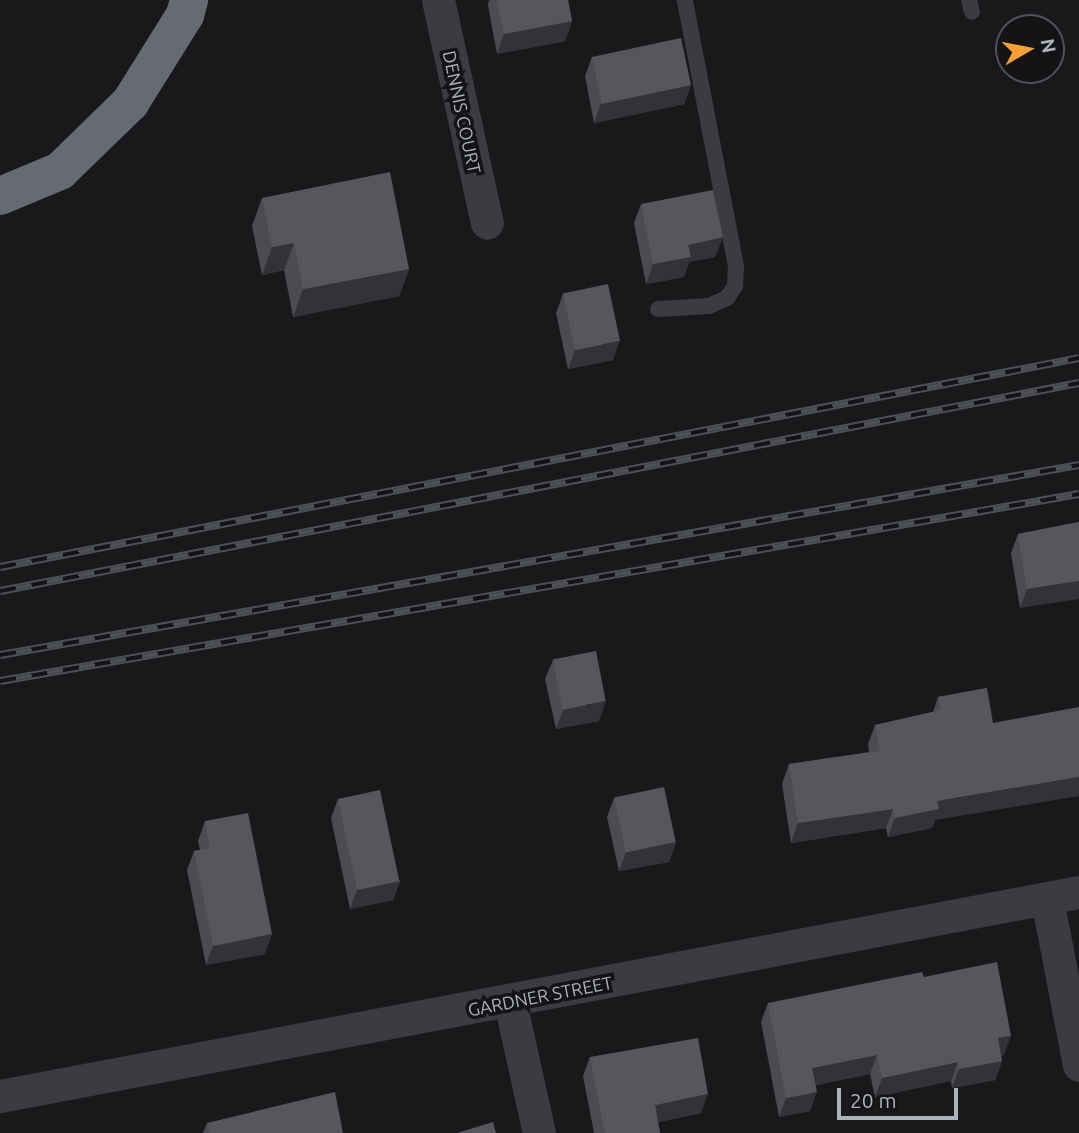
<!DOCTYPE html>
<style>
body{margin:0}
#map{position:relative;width:1079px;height:1133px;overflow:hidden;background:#19191b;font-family:Ubuntu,sans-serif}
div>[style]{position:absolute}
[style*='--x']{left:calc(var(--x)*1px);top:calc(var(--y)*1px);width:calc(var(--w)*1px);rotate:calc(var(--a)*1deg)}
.service>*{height:16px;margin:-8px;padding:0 8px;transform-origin:8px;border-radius:8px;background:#3a3c41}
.minor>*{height:33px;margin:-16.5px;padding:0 16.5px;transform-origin:16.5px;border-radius:16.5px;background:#3a3c41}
.motorway>*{height:38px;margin:-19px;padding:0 19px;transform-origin:19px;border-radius:19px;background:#666a72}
.rail>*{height:8px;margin-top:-4px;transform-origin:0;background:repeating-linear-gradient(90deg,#141417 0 16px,#4d5056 0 32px);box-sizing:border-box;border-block:2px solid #4d5056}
.wall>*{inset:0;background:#4a4c51}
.shaded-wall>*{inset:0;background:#323337}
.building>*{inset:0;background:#55575c;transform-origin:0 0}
span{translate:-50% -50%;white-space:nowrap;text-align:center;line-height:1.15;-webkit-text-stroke:7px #141417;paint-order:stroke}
.street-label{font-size:18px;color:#abb2bb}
.north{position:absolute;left:995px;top:14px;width:70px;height:70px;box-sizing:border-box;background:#141417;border:2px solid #505359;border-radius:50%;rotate:80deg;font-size:19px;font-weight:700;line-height:28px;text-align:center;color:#abb2bb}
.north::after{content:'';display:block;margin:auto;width:24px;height:32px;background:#f9a034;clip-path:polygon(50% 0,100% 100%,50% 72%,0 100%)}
.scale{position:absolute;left:837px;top:1088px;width:121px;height:32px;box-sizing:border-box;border:4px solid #abb2bb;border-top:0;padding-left:9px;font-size:21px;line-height:24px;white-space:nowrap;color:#abb2bb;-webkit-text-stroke:5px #141417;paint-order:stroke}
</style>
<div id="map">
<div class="service">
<div style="--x:969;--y:0;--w:12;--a:76"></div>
<div style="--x:658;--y:309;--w:51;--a:-3.4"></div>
<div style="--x:709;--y:306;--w:20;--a:-24"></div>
<div style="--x:727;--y:298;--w:14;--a:-56"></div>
<div style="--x:735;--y:286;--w:20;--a:-87"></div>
<div style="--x:736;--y:266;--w:271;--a:-100.9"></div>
</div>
<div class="minor">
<div style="--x:438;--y:0;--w:228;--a:77.6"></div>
<div style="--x:1047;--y:899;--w:169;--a:79.1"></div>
<div style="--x:510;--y:1002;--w:134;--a:77.5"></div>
<div style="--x:0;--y:1096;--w:1098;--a:-10.71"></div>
</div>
<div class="motorway">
<div style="--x:0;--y:196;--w:65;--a:-22.6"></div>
<div style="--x:60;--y:171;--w:98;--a:-44.2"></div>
<div style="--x:130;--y:103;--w:104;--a:-58"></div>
<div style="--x:185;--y:15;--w:16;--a:-75"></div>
</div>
<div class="rail">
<div style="--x:0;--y:567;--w:1099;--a:-10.96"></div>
<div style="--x:0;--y:591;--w:1099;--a:-10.91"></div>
<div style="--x:0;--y:655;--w:1096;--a:-9.99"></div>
<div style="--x:0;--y:681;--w:1095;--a:-9.83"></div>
</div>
<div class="wall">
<div style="clip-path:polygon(489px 0,568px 0,572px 21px,565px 41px,497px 54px,488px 5px)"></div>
<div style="clip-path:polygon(592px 57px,691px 85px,684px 104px,594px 123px,585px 76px)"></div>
<div style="clip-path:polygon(262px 198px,409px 269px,399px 296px,293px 317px,284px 270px,262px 275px,252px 226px)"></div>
<div style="clip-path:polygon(641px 204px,723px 237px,715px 257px,689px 262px,684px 277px,646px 284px,634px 223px)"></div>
<div style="clip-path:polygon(563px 294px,613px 360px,568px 369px,556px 313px)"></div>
<div style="clip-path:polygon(1079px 522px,1020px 608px,1011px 553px,1018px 534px)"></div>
<div style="clip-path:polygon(553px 660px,599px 721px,556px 729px,545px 679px)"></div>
<div style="clip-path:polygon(987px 688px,932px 828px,888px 837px,886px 828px,791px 843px,782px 784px,789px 764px,869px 752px,868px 744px,875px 725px,933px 712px,938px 697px)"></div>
<div style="clip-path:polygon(614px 798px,676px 842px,669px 862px,619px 871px,607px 817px)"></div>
<div style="clip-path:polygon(338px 799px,400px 881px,393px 900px,350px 909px,331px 818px)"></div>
<div style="clip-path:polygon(205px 821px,265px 954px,206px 965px,187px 870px,194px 851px,200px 850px,198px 841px)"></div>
<div style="clip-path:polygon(768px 1003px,1004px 1055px,1001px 1055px,1002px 1061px,995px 1080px,952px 1088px,951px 1081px,875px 1097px,870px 1074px,816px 1085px,810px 1111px,779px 1117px,761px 1022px)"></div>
<div style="clip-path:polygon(590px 1057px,701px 1113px,658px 1122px,660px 1133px,594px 1133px,583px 1076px)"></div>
<div style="clip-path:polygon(207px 1123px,343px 1133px,203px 1133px)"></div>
</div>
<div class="shaded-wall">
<div style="clip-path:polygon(572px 21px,565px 41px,497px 54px,504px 34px)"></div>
<div style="clip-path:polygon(691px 85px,684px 104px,594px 123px,601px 104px)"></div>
<div style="clip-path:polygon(723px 237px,715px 257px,689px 262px,684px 277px,646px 284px,653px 264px,688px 245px)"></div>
<div style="clip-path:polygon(294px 243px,284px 270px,262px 275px,272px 247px)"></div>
<div style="clip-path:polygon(409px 269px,399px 296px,293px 317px,303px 289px)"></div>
<div style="clip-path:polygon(620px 341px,613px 360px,568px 369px,575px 350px)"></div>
<div style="clip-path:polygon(1079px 581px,1079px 599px,1020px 608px,1027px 589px)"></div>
<div style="clip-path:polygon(606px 701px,599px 721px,556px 729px,563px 710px)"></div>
<div style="clip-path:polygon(1079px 777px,1079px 796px,935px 820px,932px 828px,888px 837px,895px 818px,937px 801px)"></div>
<div style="clip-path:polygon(893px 809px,886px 828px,791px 843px,798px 823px)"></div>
<div style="clip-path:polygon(676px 842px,669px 862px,619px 871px,626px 852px)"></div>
<div style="clip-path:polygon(400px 881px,393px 900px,350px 909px,357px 890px)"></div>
<div style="clip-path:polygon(272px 934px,265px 954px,206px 965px,213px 946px)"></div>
<div style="clip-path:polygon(1011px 1036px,1004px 1055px,991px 1058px,998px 1038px)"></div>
<div style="clip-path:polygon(877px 1055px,870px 1074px,805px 1087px,812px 1068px)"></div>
<div style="clip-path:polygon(1002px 1061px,995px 1080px,952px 1088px,959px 1069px)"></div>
<div style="clip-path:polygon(958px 1062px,951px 1081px,875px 1097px,882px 1078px)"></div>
<div style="clip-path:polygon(817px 1092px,810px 1111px,779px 1117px,786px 1098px)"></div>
<div style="clip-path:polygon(708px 1094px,701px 1113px,648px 1124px,655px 1105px)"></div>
</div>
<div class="building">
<div style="clip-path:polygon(497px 0,568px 0,572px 21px,504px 34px)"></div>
<div style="left:681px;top:38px;width:48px;height:91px;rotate:78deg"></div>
<div style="clip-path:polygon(390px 172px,409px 269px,303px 289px,294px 243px,272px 247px,262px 198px)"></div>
<div style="clip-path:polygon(713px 190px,723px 237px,688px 245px,691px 257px,653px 264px,641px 204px)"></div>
<div style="left:608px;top:284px;width:58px;height:46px;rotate:78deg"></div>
<div style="clip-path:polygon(1079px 522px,1079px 581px,1027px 589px,1018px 534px)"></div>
<div style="left:596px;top:651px;width:51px;height:44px;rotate:79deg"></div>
<div style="clip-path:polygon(987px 688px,993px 723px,1079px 707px,1079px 777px,937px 801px,939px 809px,895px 818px,893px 809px,798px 823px,789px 764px,880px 751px,875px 725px,941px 710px,938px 697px)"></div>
<div style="left:664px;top:787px;width:56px;height:51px;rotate:78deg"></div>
<div style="left:380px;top:790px;width:93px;height:43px;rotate:78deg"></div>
<div style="clip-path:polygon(248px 813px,272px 934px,213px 946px,194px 851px,210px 848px,205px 821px)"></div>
<div style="clip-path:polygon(997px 962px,1011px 1036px,998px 1038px,1002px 1061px,959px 1069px,958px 1062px,882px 1078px,877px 1055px,812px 1068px,817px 1092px,786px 1098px,768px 1003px,922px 972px,924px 977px)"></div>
<div style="clip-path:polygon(698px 1038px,708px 1094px,655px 1105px,660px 1133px,605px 1133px,590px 1057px)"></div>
<div style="clip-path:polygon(335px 1092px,343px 1133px,209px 1133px,207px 1123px)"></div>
<div style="clip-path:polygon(493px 1122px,496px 1133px,457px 1133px)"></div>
</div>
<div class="street-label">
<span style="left:462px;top:112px;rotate:78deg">DENNIS COURT</span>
<span style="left:540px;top:996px;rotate:-11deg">GARDNER STREET</span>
</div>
<div class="north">N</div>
<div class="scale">20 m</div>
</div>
